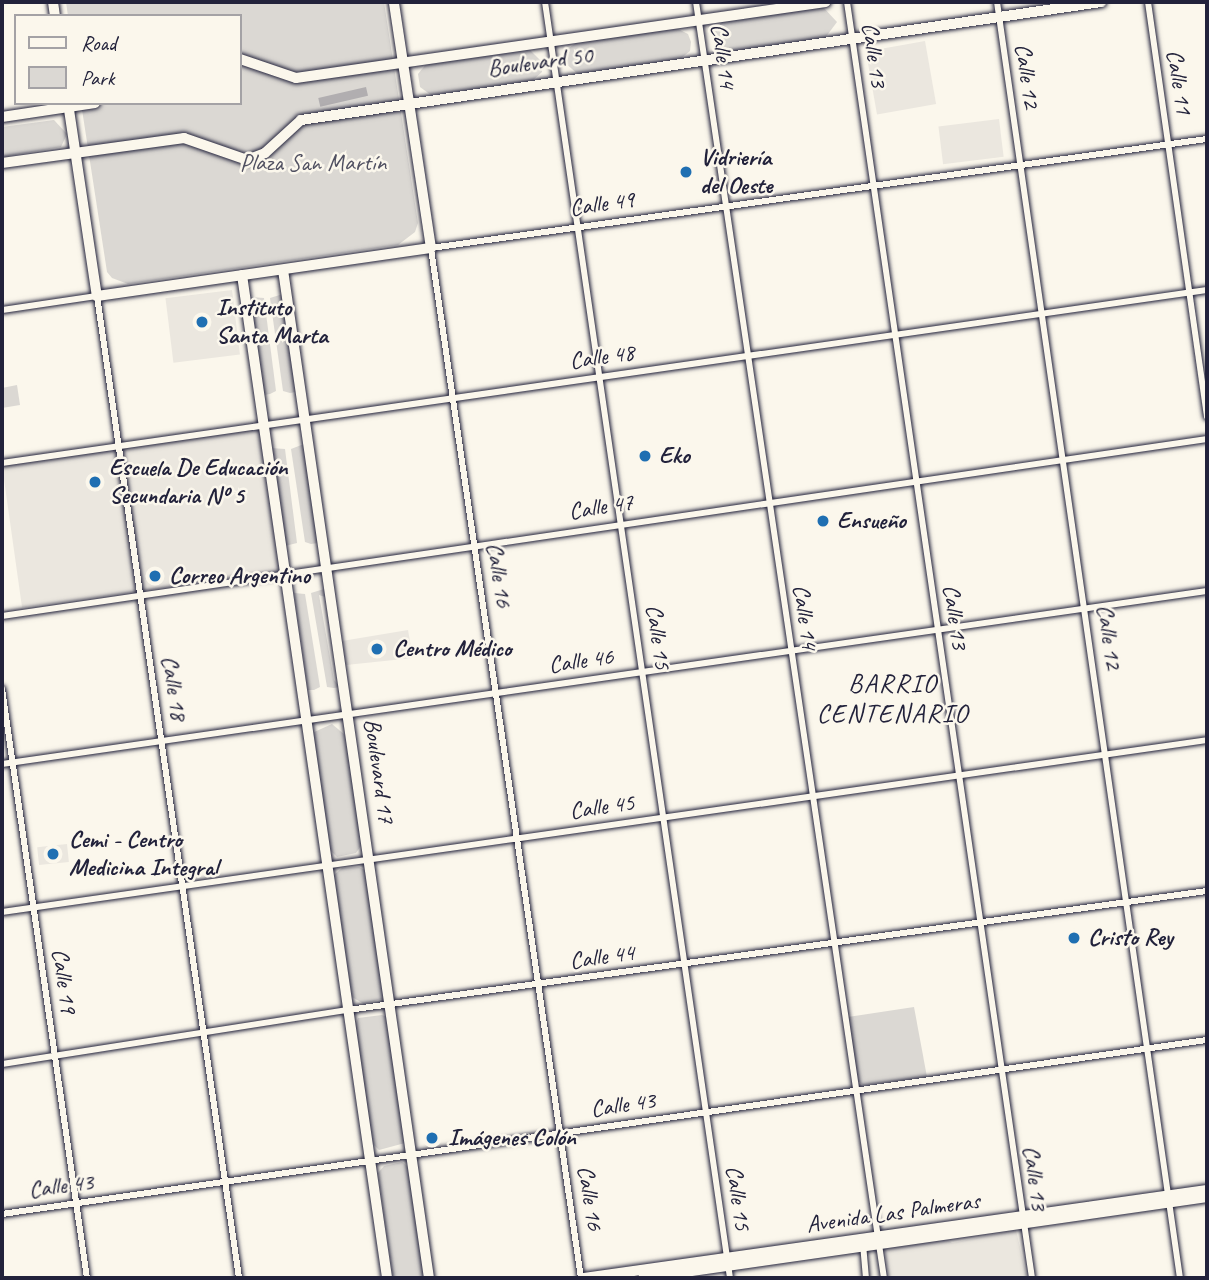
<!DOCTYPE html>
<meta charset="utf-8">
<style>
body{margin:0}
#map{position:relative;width:1209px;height:1280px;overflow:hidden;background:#fbf7ec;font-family:Caveat,sans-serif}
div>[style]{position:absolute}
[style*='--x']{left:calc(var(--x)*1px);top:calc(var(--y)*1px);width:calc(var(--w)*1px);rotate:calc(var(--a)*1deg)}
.built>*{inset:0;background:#ebe7df;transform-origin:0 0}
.green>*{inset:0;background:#dbd8d3}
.water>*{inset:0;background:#b1aeb0;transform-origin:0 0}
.roads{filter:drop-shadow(0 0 2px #22223b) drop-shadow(0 0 2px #22223b)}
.minor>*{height:6px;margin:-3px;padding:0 3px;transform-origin:3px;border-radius:3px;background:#fbf7ec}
.secondary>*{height:10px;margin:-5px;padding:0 5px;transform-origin:5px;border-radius:5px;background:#fbf7ec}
.dots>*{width:19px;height:19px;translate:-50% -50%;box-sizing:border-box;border:4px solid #fbf7ec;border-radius:50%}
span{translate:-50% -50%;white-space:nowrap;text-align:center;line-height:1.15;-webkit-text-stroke:5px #fbf7ec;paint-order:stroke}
.street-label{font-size:24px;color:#22223b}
.poi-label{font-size:24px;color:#22223b;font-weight:700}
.left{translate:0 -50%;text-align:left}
.park-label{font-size:24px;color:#505061}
.neighbourhood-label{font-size:26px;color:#22223b;letter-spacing:2px}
.frame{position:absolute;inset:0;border:4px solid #22223b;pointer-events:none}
.legend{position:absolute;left:14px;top:14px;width:228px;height:91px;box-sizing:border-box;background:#fbf7ec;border:2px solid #a4a2a5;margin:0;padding:9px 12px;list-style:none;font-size:21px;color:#22223b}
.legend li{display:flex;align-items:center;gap:14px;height:35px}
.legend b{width:35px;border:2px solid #a4a2a5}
</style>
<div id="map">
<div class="built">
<div style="left:925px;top:41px;width:64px;height:60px;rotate:80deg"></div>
<div style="left:999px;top:119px;width:38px;height:61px;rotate:83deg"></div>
<div style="left:232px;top:290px;width:65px;height:67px;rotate:83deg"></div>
<div style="left:265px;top:425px;width:147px;height:266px;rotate:82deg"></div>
<div style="clip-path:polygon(408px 630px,413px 658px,346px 665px,342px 641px)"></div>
<div style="left:67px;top:844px;width:18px;height:30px;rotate:84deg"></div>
<div style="clip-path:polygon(1016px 1230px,1027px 1278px,889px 1278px,885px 1249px,948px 1240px,952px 1243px)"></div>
</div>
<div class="green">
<div style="clip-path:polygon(66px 2px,384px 2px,418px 223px,415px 232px,398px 245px,128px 284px,112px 278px,107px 272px,81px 103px,240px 103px,240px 16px,68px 16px)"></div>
<div style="clip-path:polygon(823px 7px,837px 22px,825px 38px,727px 52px,715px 44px,714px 30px,722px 22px)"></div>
<div style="clip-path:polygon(674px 27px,688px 34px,691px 42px,690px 51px,680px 59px,578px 74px,565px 63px,566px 50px,576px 43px)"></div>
<div style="clip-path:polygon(529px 49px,542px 62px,542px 72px,532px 81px,431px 95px,420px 87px,418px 74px,427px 63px)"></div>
<div style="clip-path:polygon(54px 120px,67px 134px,61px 147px,2px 157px,2px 127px)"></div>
<div style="clip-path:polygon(283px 294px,296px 392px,290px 393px,283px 391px,270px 298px)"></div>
<div style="clip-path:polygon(250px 297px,264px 298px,276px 391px,270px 394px,264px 395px)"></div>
<div style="clip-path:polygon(17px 385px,20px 405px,2px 408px,2px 388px)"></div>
<div style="clip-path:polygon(304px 444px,318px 543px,311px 544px,305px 542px,291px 449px)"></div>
<div style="clip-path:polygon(271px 448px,285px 449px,297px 543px,285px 546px)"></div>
<div style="clip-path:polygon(324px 589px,325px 597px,319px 595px,334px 680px,340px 687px,334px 688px,327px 687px,311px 593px)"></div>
<div style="clip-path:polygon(294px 593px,305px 594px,320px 687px,314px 690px,308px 690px)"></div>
<div style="clip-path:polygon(332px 724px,345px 735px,363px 843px,356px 853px,337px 857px,330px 850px,312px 733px)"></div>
<div style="clip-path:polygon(359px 867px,365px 870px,385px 998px,364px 1004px,352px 997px,334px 875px,342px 868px)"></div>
<div style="clip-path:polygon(914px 1007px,927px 1077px,863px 1085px,858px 1081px,848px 1017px)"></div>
<div style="clip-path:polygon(382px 1015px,387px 1017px,405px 1143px,379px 1150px,371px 1142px,355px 1026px,358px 1018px)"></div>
<div style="clip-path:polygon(402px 1162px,410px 1168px,427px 1278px,393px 1278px,378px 1173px,384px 1166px)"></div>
</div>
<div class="water">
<div style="left:366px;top:87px;width:9px;height:49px;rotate:77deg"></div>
</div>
<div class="roads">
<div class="minor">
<div style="--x:545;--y:2;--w:1289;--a:81.75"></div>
<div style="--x:696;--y:2;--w:1290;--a:81.62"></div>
<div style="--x:847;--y:2;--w:1289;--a:81.75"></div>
<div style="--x:997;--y:2;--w:1289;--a:81.84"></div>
<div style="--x:1148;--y:2;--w:419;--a:81.9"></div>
<div style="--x:2;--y:310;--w:96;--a:-8.4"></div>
<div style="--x:97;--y:296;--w:992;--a:81.77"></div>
<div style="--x:2;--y:463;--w:1217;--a:-8.17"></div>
<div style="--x:2;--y:616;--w:1218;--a:-8.36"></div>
<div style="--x:2;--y:689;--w:595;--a:81.79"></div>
<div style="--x:2;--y:764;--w:1217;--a:-8.17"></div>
<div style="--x:2;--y:912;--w:1217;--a:-8.12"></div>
<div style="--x:2;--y:1064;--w:350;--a:-8.9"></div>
<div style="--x:348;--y:1010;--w:867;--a:-7.89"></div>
<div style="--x:2;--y:1214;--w:1217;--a:-8.22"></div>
<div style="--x:863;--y:1244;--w:34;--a:85"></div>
<div style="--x:581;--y:1278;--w:1041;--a:-98.29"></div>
<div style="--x:431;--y:248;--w:784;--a:-8"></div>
</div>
<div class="secondary">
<div style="--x:53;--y:2;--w:14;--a:82"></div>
<div style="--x:240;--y:59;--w:59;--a:18.7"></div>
<div style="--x:296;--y:78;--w:535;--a:-8.16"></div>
<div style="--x:68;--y:103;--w:195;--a:81.5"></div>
<div style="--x:97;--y:296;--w:337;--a:-8.2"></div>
<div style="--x:431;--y:248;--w:249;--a:-98.6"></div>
<div style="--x:2;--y:117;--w:94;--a:-8.6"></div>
<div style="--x:2;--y:163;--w:184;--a:-7.8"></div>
<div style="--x:184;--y:138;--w:67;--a:19.2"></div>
<div style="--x:247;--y:160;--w:19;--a:-21"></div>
<div style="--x:265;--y:153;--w:49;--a:-42.5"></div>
<div style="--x:301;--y:120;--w:809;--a:-8.39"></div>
<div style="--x:283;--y:270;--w:1019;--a:81.76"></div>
<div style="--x:242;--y:275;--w:1013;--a:81.77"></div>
<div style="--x:584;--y:1278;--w:629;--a:-8.04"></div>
<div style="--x:643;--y:1278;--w:570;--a:-8.17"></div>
</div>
</div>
<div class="dots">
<div style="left:686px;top:172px;background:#1f6fb2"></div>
<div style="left:202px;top:322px;background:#1f6fb2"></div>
<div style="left:645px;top:456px;background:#1f6fb2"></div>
<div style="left:95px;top:482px;background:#1f6fb2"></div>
<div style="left:823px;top:521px;background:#1f6fb2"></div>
<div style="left:155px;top:576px;background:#1f6fb2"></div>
<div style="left:377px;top:649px;background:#1f6fb2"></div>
<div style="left:53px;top:854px;background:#1f6fb2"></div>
<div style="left:1074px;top:938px;background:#1f6fb2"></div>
<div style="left:432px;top:1138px;background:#1f6fb2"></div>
</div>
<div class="street-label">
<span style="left:874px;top:55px;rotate:82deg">Calle 13</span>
<span style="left:723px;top:56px;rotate:82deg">Calle 14</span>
<span style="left:540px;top:62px;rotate:-8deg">Boulevard 50</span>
<span style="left:1027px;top:76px;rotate:82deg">Calle 12</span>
<span style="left:1179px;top:82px;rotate:81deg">Calle 11</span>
<span style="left:602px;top:204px;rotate:-8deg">Calle 49</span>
<span style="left:602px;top:357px;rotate:-8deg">Calle 48</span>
<span style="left:601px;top:507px;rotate:-9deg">Calle 47</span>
<span style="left:499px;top:575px;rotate:81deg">Calle 16</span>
<span style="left:805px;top:617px;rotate:82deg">Calle 14</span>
<span style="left:955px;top:617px;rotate:82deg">Calle 13</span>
<span style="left:658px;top:637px;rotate:82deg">Calle 15</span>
<span style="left:1109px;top:637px;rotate:82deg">Calle 12</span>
<span style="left:581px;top:661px;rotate:-8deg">Calle 46</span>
<span style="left:174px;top:688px;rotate:81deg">Calle 18</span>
<span style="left:379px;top:771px;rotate:82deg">Boulevard 17</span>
<span style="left:602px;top:807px;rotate:-8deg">Calle 45</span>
<span style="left:602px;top:957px;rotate:-8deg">Calle 44</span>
<span style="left:64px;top:981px;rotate:82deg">Calle 19</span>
<span style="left:623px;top:1105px;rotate:-8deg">Calle 43</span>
<span style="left:1035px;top:1178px;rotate:82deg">Calle 13</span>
<span style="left:61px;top:1186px;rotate:-8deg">Calle 43</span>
<span style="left:590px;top:1198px;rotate:81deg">Calle 16</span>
<span style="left:738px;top:1198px;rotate:82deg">Calle 15</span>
<span style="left:893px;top:1213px;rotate:-8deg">Avenida Las Palmeras</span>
</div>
<div class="poi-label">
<span class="left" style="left:700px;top:172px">Vidriería<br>del Oeste</span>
<span class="left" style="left:216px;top:322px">Instituto<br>Santa Marta</span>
<span class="left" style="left:659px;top:456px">Eko</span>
<span class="left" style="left:109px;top:482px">Escuela De Educación<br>Secundaria Nº 5</span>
<span class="left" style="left:837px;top:521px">Ensueño</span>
<span class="left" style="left:169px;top:576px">Correo Argentino</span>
<span class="left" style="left:393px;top:649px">Centro Médico</span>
<span class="left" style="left:69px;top:854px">Cemi - Centro<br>Medicina Integral</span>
<span class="left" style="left:1088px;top:938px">Cristo Rey</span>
<span class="left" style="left:448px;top:1138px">Imágenes Colón</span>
</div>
<div class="park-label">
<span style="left:313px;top:163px">Plaza San Martín</span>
</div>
<div class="neighbourhood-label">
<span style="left:893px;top:699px">BARRIO<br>CENTENARIO</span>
</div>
<div class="frame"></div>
<ul class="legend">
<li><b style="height:9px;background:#fbf7ec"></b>Road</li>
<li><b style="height:19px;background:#dbd8d3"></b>Park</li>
</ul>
</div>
